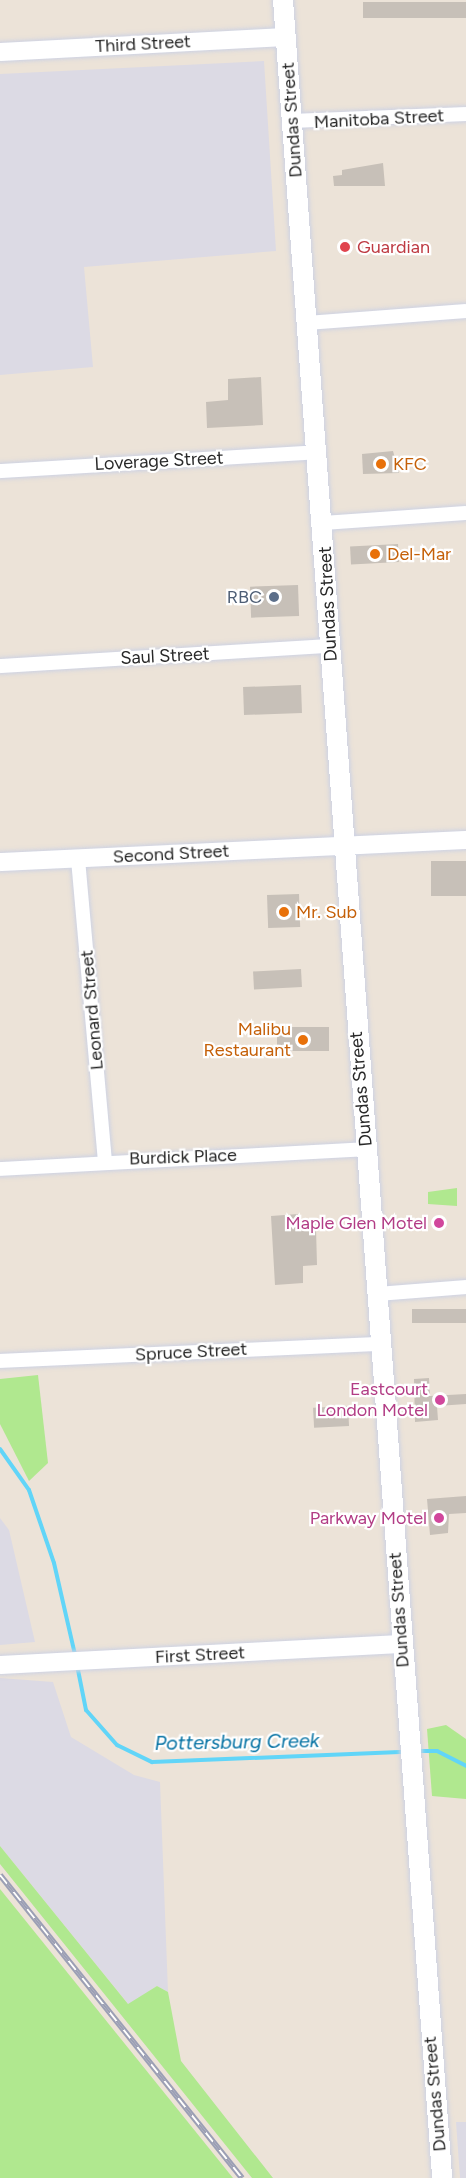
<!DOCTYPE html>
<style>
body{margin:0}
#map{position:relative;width:466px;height:2178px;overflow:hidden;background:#ece3d8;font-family:Figtree,sans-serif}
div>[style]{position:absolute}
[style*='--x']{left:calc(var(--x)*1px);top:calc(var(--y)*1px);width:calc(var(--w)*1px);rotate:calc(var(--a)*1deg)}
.industrial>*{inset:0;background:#dcdae4}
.green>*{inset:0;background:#b0e88f}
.stream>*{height:4px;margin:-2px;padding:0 2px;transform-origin:2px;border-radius:2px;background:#61d5f8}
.building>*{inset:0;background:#c7c0b8;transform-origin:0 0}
.roads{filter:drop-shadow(0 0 2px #cdd2e3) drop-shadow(0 0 2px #cdd2e3)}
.minor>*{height:14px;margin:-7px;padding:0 7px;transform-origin:7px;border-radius:7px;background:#fff}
.tertiary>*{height:18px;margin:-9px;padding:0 9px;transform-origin:9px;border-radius:9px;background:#fff}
.secondary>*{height:20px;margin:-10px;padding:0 10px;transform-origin:10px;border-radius:10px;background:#fff}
.rail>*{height:6px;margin-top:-3px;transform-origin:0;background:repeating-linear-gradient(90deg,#fff 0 11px,#9b9fb5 0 22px);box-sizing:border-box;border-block:2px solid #9b9fb5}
.dots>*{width:16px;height:16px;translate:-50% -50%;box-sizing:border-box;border:3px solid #fff;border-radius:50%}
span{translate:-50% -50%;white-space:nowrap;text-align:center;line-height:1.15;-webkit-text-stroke:4.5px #fff;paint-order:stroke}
.street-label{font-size:18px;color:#282828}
.health-label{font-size:18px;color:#be3a42}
.left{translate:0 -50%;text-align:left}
.food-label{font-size:18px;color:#c56008}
.right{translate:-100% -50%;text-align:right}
.service-label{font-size:18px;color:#4e5e75}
.hotel-label{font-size:18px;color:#b23c85}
.water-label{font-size:20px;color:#0270a2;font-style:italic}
</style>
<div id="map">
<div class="industrial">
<div style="clip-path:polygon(264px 61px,276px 251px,84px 267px,93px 367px,0 375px,0 74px)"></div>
<div style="clip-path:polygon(0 1518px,9px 1530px,35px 1642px,0 1645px)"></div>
<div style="clip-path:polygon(0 1678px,53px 1682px,71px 1737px,134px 1775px,160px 1782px,168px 1992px,157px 1986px,129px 2005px,0 1846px)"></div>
<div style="clip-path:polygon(456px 2122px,466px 2122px,466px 2178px,460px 2178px)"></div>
</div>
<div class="green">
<div style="clip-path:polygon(457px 1188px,457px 1206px,428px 1204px,428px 1192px)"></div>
<div style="clip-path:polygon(38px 1375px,48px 1463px,29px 1481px,0 1424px,0 1379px)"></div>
<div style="clip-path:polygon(446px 1725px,466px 1739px,466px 1799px,432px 1796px,427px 1729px)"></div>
<div style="clip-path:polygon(0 1846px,128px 2004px,157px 1986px,168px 1992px,181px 2061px,273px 2178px,252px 2178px,0 1864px)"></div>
<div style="clip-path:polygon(0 1889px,233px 2178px,0 2178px)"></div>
</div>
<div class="stream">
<div style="--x:0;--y:1449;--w:50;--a:54.7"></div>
<div style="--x:29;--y:1490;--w:77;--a:71.1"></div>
<div style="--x:54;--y:1563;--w:94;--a:77.1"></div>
<div style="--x:77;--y:1665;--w:46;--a:78.7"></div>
<div style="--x:86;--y:1710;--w:47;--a:48.5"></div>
<div style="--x:117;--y:1745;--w:39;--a:26"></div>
<div style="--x:152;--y:1762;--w:254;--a:-2.3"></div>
<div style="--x:417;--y:1751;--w:20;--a:0"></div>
<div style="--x:437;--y:1751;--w:33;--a:27"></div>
</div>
<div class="building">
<div style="left:466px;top:2px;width:16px;height:103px;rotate:90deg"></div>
<div style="clip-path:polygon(383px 163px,385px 186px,334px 186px,333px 176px,342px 175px,342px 170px)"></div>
<div style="clip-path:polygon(261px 377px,263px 425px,207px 428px,206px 402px,228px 400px,228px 379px)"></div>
<div style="clip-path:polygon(393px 451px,399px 473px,363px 474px,362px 454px)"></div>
<div style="left:398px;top:544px;width:18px;height:48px;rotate:87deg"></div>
<div style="left:298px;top:585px;width:31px;height:48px;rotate:88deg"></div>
<div style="left:301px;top:685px;width:28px;height:58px;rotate:88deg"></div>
<div style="left:466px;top:861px;width:35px;height:35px;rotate:90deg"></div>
<div style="left:299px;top:894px;width:33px;height:32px;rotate:88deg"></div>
<div style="left:301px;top:969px;width:18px;height:48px;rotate:87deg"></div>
<div style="left:329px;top:1027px;width:24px;height:52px;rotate:90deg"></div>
<div style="clip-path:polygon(298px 1214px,299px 1229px,316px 1228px,317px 1265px,303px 1266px,303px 1283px,275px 1285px,271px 1216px)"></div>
<div style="left:466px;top:1309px;width:14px;height:54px;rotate:90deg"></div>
<div style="clip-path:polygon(429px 1378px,430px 1396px,466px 1394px,466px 1404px,437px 1406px,438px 1420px,415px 1422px,414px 1379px)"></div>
<div style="left:348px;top:1406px;width:20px;height:35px;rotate:87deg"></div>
<div style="clip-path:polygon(466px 1496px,466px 1513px,449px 1514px,448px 1533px,430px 1535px,427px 1499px)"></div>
</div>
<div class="roads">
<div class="minor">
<div style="--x:292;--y:121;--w:174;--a:-2.3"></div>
<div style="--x:307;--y:323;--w:159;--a:-4.3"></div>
<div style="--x:0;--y:471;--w:319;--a:-3.4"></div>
<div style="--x:323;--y:523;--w:143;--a:-4"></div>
<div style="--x:0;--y:666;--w:331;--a:-3.5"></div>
<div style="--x:78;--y:859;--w:302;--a:84.9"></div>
<div style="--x:0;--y:1169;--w:367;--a:-3.1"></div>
<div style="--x:378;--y:1294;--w:88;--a:-4.5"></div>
<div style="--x:0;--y:1361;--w:381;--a:-2.6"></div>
</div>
<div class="tertiary">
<div style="--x:0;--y:52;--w:286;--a:-3"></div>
<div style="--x:0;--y:862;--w:467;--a:-2.7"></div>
<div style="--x:0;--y:1665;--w:401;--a:-3"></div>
</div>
<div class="secondary">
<div style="--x:283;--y:0;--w:2184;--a:85.82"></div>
</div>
</div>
<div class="rail">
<div style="--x:0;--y:1875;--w:388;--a:51.4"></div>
</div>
<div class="dots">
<div style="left:345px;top:247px;background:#e0444e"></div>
<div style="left:381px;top:464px;background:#e8710a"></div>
<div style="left:375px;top:554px;background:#e8710a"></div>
<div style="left:274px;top:597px;background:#5c6f8a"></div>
<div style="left:284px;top:912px;background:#e8710a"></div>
<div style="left:303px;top:1040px;background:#e8710a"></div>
<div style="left:439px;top:1223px;background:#d1479c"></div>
<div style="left:440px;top:1400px;background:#d1479c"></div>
<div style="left:439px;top:1518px;background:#d1479c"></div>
</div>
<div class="street-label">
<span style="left:143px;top:44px;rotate:-3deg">Third Street</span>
<span style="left:379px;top:119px;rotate:-3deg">Manitoba Street</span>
<span style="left:292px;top:120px;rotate:-94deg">Dundas Street</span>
<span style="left:159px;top:461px;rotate:-3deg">Loverage Street</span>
<span style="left:328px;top:604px;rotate:-93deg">Dundas Street</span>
<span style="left:165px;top:656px;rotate:-3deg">Saul Street</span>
<span style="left:171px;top:854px;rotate:-3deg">Second Street</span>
<span style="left:92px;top:1010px;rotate:-95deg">Leonard Street</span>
<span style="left:361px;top:1089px;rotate:-95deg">Dundas Street</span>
<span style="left:183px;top:1157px;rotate:-2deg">Burdick Place</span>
<span style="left:191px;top:1352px;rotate:-3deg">Spruce Street</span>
<span style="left:399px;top:1610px;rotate:-94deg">Dundas Street</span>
<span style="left:200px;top:1655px;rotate:-3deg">First Street</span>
<span style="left:435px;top:2094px;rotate:-95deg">Dundas Street</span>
</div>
<div class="health-label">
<span class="left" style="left:357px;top:247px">Guardian</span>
</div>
<div class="food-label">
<span class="left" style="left:393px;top:464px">KFC</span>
<span class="left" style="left:387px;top:554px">Del-Mar</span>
<span class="left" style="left:296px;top:912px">Mr. Sub</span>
<span class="right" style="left:291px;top:1040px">Malibu<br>Restaurant</span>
</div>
<div class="service-label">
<span class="right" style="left:262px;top:597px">RBC</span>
</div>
<div class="hotel-label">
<span class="right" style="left:427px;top:1223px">Maple Glen Motel</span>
<span class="right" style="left:428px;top:1400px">Eastcourt<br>London Motel</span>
<span class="right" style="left:427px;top:1518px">Parkway Motel</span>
</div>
<div class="water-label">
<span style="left:237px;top:1742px;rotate:-1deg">Pottersburg Creek</span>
</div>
</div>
